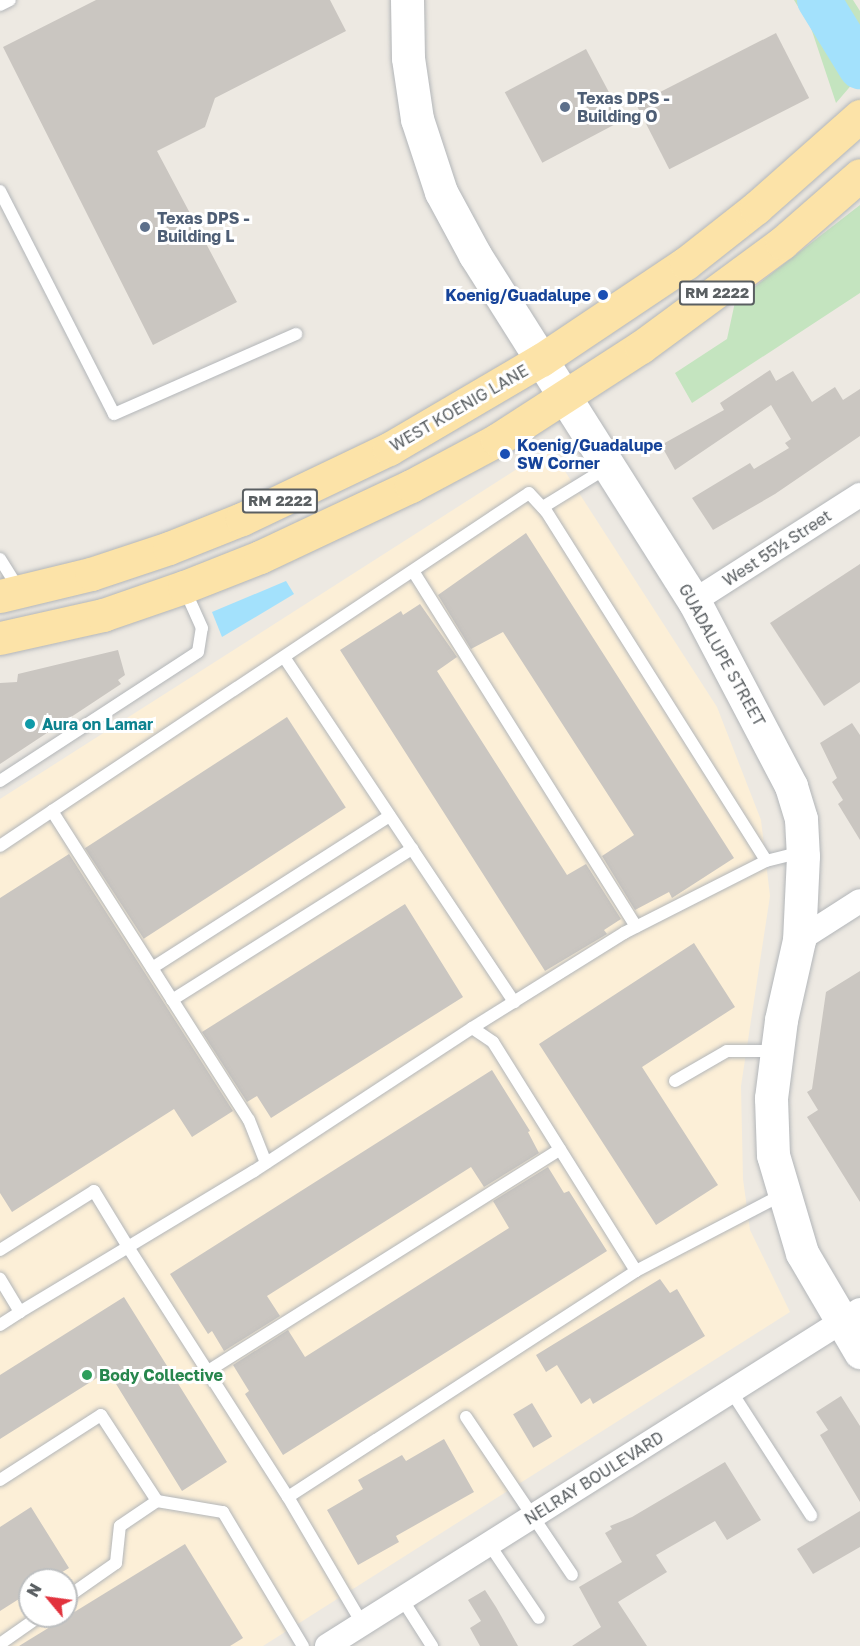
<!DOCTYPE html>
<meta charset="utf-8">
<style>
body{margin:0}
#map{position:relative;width:860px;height:1646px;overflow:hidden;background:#ede9e2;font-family:"Golos Text",sans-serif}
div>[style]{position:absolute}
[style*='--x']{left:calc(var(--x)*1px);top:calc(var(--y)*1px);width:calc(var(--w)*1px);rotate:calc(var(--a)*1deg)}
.commercial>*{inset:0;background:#fcefd7}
.green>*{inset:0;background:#c4e4bf}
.water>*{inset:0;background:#a3e1fc}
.river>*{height:44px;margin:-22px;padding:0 22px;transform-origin:22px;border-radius:22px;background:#a3e1fc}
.building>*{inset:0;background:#cac6c1;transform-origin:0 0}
.roads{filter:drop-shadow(0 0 2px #b3b6b9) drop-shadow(0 0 2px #b3b6b9)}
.lane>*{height:12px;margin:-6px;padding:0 6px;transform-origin:6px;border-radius:6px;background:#fff}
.street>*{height:24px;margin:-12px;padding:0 12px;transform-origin:12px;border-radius:12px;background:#fff}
.secondary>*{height:33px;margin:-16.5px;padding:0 16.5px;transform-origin:16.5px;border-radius:16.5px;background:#fff}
.primary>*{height:33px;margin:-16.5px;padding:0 16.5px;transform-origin:16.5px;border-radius:16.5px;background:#fce3a8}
.dots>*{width:16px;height:16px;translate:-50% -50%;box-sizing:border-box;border:3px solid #fff;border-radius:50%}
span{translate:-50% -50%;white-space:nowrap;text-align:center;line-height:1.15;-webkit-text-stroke:6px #fff;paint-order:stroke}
.shield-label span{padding:2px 4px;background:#fff;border:2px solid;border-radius:4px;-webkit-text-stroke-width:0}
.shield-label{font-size:15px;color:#5a5f62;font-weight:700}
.service-label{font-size:16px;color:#4e5e75;font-weight:700}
.left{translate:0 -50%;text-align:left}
.transit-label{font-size:16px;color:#164399;font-weight:700}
.right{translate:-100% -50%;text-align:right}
.street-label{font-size:16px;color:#5a5f62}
.culture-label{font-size:16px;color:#0d838f;font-weight:700}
.leisure-label{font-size:16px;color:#27864d;font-weight:700}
.north{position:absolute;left:18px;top:1568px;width:60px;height:60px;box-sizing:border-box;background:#fff;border:2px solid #bdbfc0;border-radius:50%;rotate:299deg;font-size:16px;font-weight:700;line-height:24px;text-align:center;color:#5a5f62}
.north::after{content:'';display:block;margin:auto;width:21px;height:27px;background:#e2323d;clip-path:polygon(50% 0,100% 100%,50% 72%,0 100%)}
</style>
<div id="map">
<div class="commercial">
<div style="clip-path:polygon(evenodd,550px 448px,717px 707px,761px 820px,770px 896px,741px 1086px,743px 1179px,750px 1230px,790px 1312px,263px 1646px,0 1646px,0 799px,550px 448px,30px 1580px,66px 1580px,66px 1616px,30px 1616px,30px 1580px)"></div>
</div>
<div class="green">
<div style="clip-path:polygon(794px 0,853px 0,860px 11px,860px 75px,836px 103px,811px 28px)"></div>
<div style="clip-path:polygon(860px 205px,860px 293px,692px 403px,675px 373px,727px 339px,735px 302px)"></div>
</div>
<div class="water">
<div style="clip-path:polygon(286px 581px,294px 594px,222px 637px,212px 612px)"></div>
</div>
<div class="river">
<div style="--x:819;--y:0;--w:79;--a:58.5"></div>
</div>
<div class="building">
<div style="clip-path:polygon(96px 0,330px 0,346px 31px,215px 98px,205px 127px,157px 151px,237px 302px,153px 345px,3px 47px)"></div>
<div style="left:776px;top:33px;width:73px;height:157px;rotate:63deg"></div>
<div style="left:586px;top:49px;width:80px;height:92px;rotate:62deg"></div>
<div style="clip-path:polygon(770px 370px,776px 381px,793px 371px,812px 402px,835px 387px,843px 400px,860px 389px,860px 436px,775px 494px,713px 530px,692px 498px,750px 463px,754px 469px,789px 448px,785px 443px,791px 439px,771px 405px,675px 470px,661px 445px,724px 410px,720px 403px)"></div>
<div style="clip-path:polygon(526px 533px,734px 858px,672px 898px,669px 892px,635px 910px,602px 856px,634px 835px,503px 632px,471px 649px,438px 595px)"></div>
<div style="clip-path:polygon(860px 564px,860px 682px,824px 706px,770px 623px)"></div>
<div style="clip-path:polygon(420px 604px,457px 657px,437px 671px,567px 875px,586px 864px,621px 919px,604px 930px,607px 934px,545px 971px,340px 650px,401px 611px,403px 615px)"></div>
<div style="clip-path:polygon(118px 650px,125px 675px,118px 680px,121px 684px,0 764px,0 683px,17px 682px,18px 674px)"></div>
<div style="left:287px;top:717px;width:108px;height:241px;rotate:57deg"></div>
<div style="clip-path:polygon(852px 723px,860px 735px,860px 840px,838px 804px,843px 800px,832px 782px,837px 778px,820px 743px)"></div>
<div style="clip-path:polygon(69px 854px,233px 1111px,192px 1137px,174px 1109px,12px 1212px,0 1193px,0 898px)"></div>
<div style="clip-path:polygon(405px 904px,463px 997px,271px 1118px,257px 1096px,247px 1102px,202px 1032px)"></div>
<div style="clip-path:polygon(694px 943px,735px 1007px,642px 1067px,718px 1185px,656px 1225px,539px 1044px)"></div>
<div style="clip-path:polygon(860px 971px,860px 1202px,807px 1117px,818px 1110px,807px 1092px,812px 1089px,826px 992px)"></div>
<div style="clip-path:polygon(492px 1070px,530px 1131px,528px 1132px,539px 1153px,484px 1187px,471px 1167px,267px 1296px,280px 1316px,224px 1351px,212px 1331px,208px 1334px,170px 1274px)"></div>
<div style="clip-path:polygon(548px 1167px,564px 1193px,569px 1191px,607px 1251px,283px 1455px,245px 1394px,249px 1391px,233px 1365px,288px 1330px,305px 1357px,509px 1228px,493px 1201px)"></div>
<div style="clip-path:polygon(660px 1279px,670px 1293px,677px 1289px,705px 1336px,593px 1404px,590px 1398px,581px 1404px,557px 1365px,546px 1372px,536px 1355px)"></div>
<div style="clip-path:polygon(124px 1297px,227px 1462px,182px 1491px,108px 1371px,0 1439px,0 1375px)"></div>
<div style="clip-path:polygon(841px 1396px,860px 1426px,860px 1502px,820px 1435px,828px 1430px,816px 1412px)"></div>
<div style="left:532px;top:1403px;width:39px;height:22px;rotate:59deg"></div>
<div style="clip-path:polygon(444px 1439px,474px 1492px,396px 1536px,399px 1542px,358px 1565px,327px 1510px,363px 1489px,358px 1480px,402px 1455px,406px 1461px)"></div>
<div style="clip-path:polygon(725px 1462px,761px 1520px,727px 1540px,715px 1521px,656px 1555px,667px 1572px,618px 1602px,647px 1646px,572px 1646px,601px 1627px,579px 1587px,622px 1562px,605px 1533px,612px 1529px,610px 1526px,632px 1517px)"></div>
<div style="clip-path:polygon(31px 1507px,69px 1568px,49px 1580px,30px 1580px,30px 1592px,0 1611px,0 1527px)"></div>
<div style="clip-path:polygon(860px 1511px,860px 1547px,813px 1574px,797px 1549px)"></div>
<div style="clip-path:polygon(185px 1544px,243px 1638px,230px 1646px,19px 1646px)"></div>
<div style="clip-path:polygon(485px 1590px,496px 1607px,518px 1646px,480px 1646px,470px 1628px,481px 1621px,468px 1600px)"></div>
</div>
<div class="roads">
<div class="lane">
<div style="--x:0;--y:5;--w:11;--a:-27"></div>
<div style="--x:0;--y:191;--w:250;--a:62.9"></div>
<div style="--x:114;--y:414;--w:199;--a:-23.7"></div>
<div style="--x:543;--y:507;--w:76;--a:-31.6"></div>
<div style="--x:0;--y:559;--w:34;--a:58"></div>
<div style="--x:413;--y:571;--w:420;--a:57.9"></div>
<div style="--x:284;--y:657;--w:415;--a:56.3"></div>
<div style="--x:0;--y:781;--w:236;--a:-33.1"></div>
<div style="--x:198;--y:652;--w:24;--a:-81"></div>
<div style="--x:202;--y:628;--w:44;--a:-114.2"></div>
<div style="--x:52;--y:811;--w:573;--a:-33.69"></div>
<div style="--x:529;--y:493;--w:25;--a:47"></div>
<div style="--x:546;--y:511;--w:413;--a:57.8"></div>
<div style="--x:766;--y:861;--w:159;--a:153.1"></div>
<div style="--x:624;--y:933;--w:179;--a:148"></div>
<div style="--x:0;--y:846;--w:63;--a:-33.9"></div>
<div style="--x:52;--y:811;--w:366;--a:57.5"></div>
<div style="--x:249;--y:1120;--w:46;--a:68.4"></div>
<div style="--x:766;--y:861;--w:37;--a:-14"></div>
<div style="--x:152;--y:968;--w:282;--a:-32.6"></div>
<div style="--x:172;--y:1000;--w:284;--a:-32.2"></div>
<div style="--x:675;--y:1081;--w:60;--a:-30"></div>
<div style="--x:727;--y:1051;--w:48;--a:0"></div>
<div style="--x:0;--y:1250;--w:111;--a:-32.1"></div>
<div style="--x:94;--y:1191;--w:66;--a:58.7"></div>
<div style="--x:128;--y:1247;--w:297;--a:57.4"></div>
<div style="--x:288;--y:1497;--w:415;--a:-33"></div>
<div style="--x:636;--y:1271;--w:270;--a:-122"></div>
<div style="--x:493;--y:1042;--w:25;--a:-146"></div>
<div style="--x:472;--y:1028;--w:261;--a:146.7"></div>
<div style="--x:254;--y:1171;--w:147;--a:148.9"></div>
<div style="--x:128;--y:1247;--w:126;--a:149"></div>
<div style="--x:20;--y:1312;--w:39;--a:-121"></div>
<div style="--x:636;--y:1271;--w:166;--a:-27.6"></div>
<div style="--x:0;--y:1325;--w:24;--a:-33"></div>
<div style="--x:208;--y:1371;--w:416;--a:-32.2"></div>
<div style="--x:731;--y:1391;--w:148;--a:57.2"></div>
<div style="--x:466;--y:1417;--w:190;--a:56.1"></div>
<div style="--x:0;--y:1480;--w:120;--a:-32.8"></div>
<div style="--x:101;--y:1415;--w:103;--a:56.9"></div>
<div style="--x:157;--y:1501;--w:67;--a:9.5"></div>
<div style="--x:223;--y:1512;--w:156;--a:59.2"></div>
<div style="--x:288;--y:1497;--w:146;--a:59.6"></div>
<div style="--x:489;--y:1544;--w:89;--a:56"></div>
<div style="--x:66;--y:1598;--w:61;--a:-35"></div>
<div style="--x:116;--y:1563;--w:37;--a:-84"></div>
<div style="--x:120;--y:1526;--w:45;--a:-34"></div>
<div style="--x:402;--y:1599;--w:56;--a:57.4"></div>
<div style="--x:0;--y:1644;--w:49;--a:-35"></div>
</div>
<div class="street">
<div style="--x:694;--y:601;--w:197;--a:-32.6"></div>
<div style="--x:799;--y:940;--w:72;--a:-32.6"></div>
<div style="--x:327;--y:1646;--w:630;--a:-32.23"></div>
</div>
<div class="secondary">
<div style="--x:407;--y:0;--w:58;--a:89"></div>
<div style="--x:408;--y:58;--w:62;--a:81.6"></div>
<div style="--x:417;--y:119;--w:77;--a:71.8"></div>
<div style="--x:441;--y:192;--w:72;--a:61.6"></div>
<div style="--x:475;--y:255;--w:409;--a:57.7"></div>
<div style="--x:694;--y:601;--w:209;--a:62.3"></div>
<div style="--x:791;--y:786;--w:34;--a:73"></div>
<div style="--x:801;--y:819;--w:37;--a:87"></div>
<div style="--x:803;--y:856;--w:84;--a:92.7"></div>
<div style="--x:799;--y:940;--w:82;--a:102.7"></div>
<div style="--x:781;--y:1020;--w:79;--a:97.3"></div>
<div style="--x:771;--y:1098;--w:57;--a:88"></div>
<div style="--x:773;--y:1155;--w:102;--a:73.5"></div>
<div style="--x:802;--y:1253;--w:115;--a:59.6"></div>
</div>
<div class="primary">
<div style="--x:0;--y:596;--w:94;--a:-13.6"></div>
<div style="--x:91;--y:574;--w:82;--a:-18.4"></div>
<div style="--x:169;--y:548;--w:79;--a:-21.7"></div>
<div style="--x:242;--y:519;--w:163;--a:-25.5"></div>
<div style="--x:389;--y:449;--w:176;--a:-30.4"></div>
<div style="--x:541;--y:360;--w:174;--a:-33.8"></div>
<div style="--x:686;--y:263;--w:89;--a:-38.2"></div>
<div style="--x:756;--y:208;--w:139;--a:-41.5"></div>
<div style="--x:0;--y:638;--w:106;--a:-12.6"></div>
<div style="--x:103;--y:615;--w:86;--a:-19.1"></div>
<div style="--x:184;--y:587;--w:82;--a:-21.5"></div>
<div style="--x:260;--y:557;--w:167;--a:-25.2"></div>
<div style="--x:411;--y:486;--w:98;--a:-28.1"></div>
<div style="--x:497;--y:440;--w:171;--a:-32.9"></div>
<div style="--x:641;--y:347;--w:175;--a:-36.4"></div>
<div style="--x:782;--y:243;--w:103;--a:-41.1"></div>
</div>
</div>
<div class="dots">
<div style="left:565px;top:107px;background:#5c6f8a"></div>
<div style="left:145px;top:227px;background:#5c6f8a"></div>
<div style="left:603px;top:295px;background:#1a4fb4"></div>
<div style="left:505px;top:454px;background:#1a4fb4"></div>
<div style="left:30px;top:724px;background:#0f9aa8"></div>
<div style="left:87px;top:1375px;background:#2e9e5b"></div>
</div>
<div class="shield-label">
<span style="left:717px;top:293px">RM 2222</span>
<span style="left:280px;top:501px">RM 2222</span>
</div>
<div class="service-label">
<span class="left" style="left:577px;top:107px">Texas DPS -<br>Building O</span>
<span class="left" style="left:157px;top:227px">Texas DPS -<br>Building L</span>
</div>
<div class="transit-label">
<span class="right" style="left:591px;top:295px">Koenig/Guadalupe</span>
<span class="left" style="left:517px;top:454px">Koenig/Guadalupe<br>SW Corner</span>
</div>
<div class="street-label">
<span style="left:459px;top:408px;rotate:-30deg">WEST KOENIG LANE</span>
<span style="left:777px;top:548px;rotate:-33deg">West 55½ Street</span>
<span style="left:722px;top:655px;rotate:61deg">GUADALUPE STREET</span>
<span style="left:594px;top:1478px;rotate:-32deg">NELRAY BOULEVARD</span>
</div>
<div class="culture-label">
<span class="left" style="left:42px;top:724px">Aura on Lamar</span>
</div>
<div class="leisure-label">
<span class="left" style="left:99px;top:1375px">Body Collective</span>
</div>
<div class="north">N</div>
</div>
